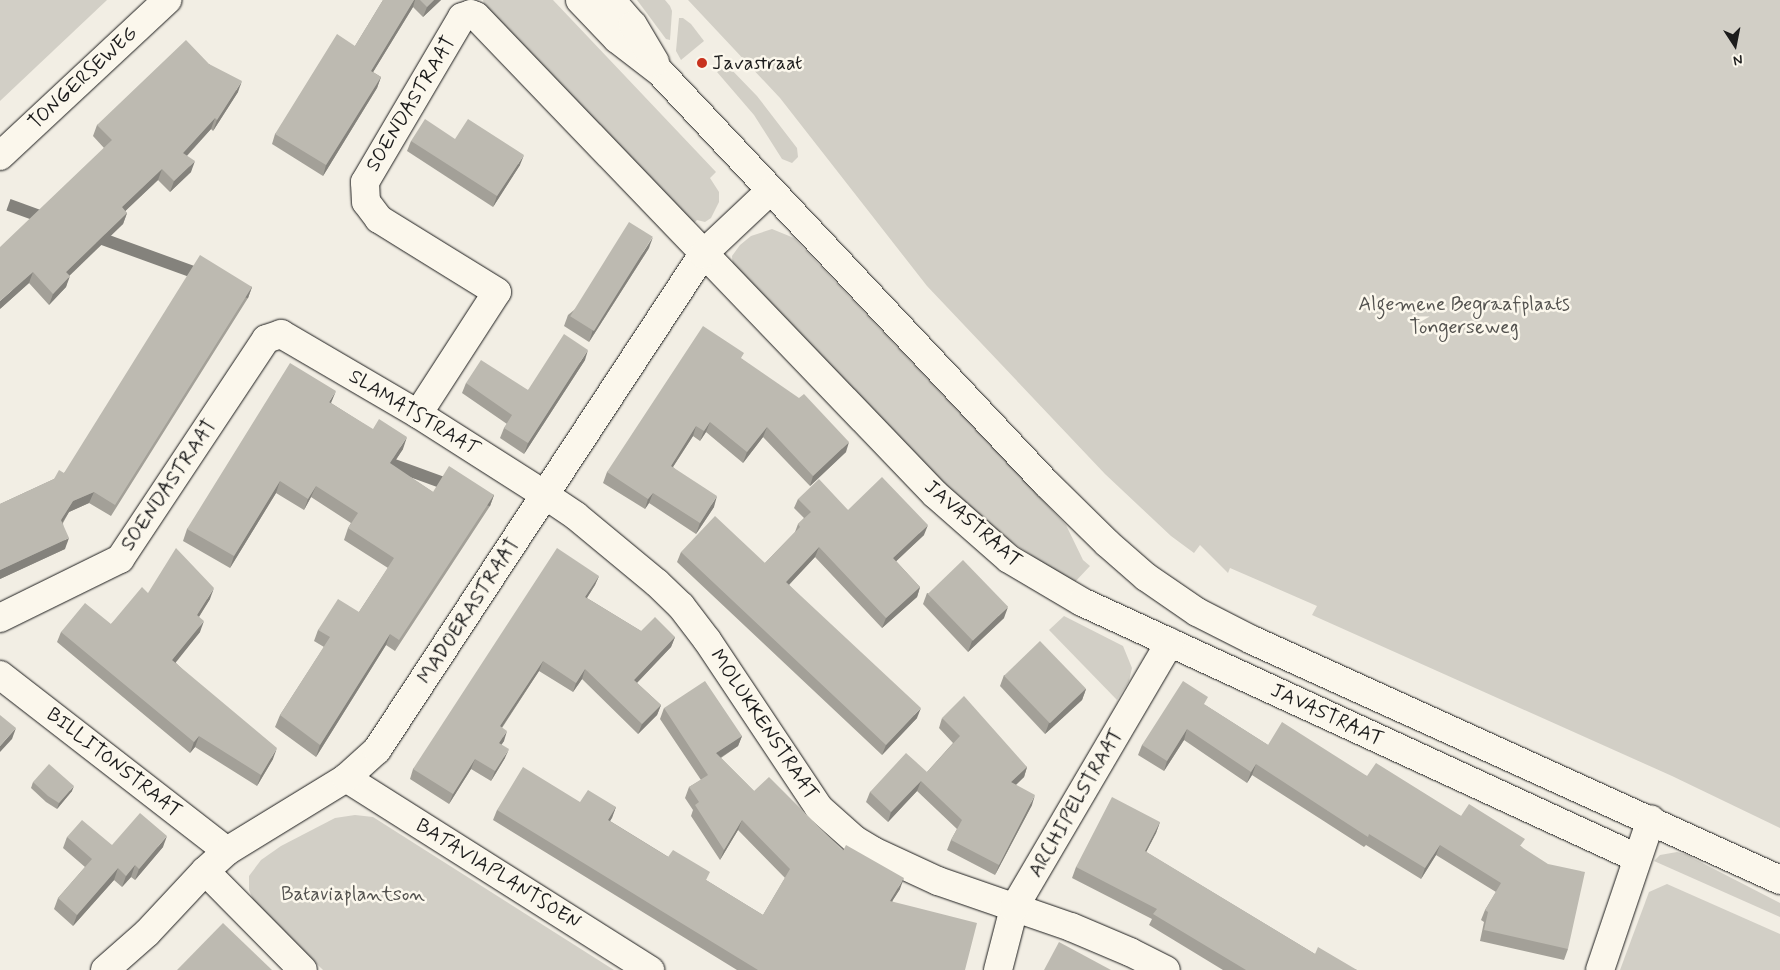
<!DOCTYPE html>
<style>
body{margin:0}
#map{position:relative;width:1780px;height:970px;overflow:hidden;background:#f2eee4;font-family:Mynerve,sans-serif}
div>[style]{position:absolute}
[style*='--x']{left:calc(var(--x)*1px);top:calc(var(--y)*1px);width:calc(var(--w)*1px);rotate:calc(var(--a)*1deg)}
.green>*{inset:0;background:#d2cfc6}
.roads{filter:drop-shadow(0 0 1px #1c1c1c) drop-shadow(0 0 1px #1c1c1c)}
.minor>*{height:28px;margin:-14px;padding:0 14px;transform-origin:14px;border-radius:14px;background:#fbf7ec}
.major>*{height:28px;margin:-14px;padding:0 14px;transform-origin:14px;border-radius:14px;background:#fbf7ec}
.wall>*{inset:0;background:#a3a098}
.shaded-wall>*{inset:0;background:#84827c;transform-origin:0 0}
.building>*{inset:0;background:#bdbab1;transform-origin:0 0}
.dots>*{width:14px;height:14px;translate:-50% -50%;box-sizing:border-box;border:2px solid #fbf7ec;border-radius:50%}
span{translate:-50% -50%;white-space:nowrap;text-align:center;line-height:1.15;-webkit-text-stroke:5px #fbf7ec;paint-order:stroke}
.poi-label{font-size:20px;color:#1c1c1c}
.left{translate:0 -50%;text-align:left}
.street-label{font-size:20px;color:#1c1c1c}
.park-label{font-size:20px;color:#53524f}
.north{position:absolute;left:1710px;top:20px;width:50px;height:50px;-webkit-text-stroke:4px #fbf7ec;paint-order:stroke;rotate:169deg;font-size:14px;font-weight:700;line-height:20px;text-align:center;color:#1c1c1c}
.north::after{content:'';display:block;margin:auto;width:18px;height:22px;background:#1c1c1c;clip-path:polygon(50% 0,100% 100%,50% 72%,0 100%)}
</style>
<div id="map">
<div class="green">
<div style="clip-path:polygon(0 0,107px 0,0 101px)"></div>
<div style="clip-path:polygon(483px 0,553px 0,716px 172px,710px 178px,719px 192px,719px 202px,711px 218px,705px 222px,697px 220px,692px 225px,485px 8px)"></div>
<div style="clip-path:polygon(637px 0,665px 0,670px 6px,672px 11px,670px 40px,666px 39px)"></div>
<div style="clip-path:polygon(688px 0,1780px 0,1780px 828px,1672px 776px,1312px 615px,1317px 606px,1230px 568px,1228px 573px,1200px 545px,1194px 553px,1171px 536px,1105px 474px,927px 286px,780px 98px)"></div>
<div style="clip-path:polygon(679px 18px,683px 18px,691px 24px,704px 41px,681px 60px,676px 51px)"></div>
<div style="clip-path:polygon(726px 64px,757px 96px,797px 148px,798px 157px,792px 163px,782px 159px,754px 115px,717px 72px)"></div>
<div style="clip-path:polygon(772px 229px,794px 238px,1066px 525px,1083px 560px,1090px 566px,1074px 583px,996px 532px,943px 486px,733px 268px,732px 256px,740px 245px,751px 236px)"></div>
<div style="clip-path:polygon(1064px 616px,1123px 646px,1132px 668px,1129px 681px,1117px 700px,1049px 630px)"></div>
<div style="clip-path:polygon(355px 815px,373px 817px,614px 970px,323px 970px,255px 904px,249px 890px,249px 876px,261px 860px,281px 846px,335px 818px)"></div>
<div style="clip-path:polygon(1677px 852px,1685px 854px,1780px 903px,1780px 917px,1654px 861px,1660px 855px)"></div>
<div style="clip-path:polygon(1667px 884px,1780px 934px,1780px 970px,1620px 970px,1649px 892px)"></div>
</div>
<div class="roads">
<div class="minor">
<div style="--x:580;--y:0;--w:54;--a:46.5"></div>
<div style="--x:617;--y:39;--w:54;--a:37.5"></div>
<div style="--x:660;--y:72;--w:564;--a:46.8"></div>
<div style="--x:1046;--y:483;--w:86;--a:44.5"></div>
<div style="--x:1107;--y:543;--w:52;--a:41.1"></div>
<div style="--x:1146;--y:577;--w:62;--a:34.5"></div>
<div style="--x:1197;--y:612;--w:62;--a:27"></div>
<div style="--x:1252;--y:640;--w:580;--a:24.44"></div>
<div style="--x:611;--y:0;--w:33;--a:49"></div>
<div style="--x:633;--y:25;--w:43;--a:59.3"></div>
<div style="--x:418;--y:414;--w:145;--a:-57.1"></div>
<div style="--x:497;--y:292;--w:139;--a:-148.3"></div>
<div style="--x:379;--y:219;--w:21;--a:-127"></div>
<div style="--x:366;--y:202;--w:20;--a:-93"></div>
<div style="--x:365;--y:182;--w:191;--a:-59.5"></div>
<div style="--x:462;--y:17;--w:9;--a:-18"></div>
<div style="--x:471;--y:14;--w:5;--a:22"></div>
<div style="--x:476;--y:16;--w:663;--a:46.16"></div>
<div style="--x:935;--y:494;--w:98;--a:41.3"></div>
<div style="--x:1009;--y:559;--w:85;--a:30.5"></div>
<div style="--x:1082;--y:602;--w:611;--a:24.76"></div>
<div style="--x:0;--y:618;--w:134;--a:-26.2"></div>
<div style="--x:120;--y:559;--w:264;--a:-56.4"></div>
<div style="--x:266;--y:339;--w:16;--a:-18"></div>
<div style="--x:281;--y:334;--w:159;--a:30.3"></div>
<div style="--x:418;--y:414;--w:151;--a:32.5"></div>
<div style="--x:545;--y:495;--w:37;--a:34"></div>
<div style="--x:576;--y:516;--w:105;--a:39.6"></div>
<div style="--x:657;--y:583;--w:33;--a:44"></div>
<div style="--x:681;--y:606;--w:43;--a:52.6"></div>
<div style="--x:707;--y:640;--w:202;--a:56.3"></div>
<div style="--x:819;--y:808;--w:48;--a:41.6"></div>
<div style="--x:855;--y:840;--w:21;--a:31"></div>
<div style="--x:873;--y:851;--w:72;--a:24.8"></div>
<div style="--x:938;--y:881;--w:141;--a:19.1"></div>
<div style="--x:1071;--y:927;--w:64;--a:23"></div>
<div style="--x:1130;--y:952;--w:40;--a:26.6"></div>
<div style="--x:0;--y:675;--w:287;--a:37.8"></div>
<div style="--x:346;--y:778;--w:360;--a:32.3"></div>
<div style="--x:205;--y:871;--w:139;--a:45.3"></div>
<div style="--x:105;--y:970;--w:56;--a:-41.4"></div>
<div style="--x:147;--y:933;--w:85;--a:-46.9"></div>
<div style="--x:205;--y:871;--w:30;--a:-42"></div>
<div style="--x:227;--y:851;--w:140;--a:-31.5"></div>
<div style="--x:346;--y:778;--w:42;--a:-42.1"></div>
<div style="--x:377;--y:750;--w:594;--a:-56.68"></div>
<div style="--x:703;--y:254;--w:93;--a:-43.3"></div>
<div style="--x:998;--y:970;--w:64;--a:-75.5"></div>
<div style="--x:1014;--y:908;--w:308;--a:-59.6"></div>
<div style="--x:1600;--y:970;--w:159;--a:-71.3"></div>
</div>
<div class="major">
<div style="--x:0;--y:156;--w:229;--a:-43"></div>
</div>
</div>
<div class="wall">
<div style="clip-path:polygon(383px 0,441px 0,423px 17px,413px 7px,373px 72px,381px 77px,377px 88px,323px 176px,272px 144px,275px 134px,355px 46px)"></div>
<div style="clip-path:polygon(209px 64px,238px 92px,213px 131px,211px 129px,187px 156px,191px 172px,170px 192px,158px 180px,125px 211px,127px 213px,123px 224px,69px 275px,66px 287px,49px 305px,29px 283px,0 309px,104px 148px,93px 136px,97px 125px)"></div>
<div style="clip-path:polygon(455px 139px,520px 165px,493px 207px,407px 151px,411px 141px)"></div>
<div style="clip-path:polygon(649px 248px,589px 342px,564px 326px,568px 315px)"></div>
<div style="clip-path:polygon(252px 287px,248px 298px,111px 516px,89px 503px,69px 512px,63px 523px,65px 549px,0 579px,0 504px,54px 479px,64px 473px)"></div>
<div style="clip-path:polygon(742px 359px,846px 452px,810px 486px,763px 437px,743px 463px,706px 432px,700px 441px,693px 436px,673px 467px,714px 507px,696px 534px,649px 503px,645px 509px,603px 483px,607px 472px)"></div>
<div style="clip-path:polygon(585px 360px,524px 454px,500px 438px,504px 428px,507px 424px,462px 393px,466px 383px,528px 390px)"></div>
<div style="clip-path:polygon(331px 403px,403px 449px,392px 465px,433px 492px,494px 495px,490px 506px,395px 651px,386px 645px,316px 757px,275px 727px,280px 715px,324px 647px,314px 641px,318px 630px,359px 612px,388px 568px,344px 540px,348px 528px,351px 523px,311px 497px,304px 510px,276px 493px,230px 568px,183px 541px,187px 529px)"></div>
<div style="clip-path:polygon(798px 499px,848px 510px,924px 535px,896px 561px,920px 587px,917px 597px,882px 628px,815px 557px,789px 585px,917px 718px,882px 755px,677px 562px,681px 552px,765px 563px,795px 532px,798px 524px,804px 518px,794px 508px)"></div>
<div style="clip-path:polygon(599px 576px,595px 585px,587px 598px,641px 631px,675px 637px,671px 647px,637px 683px,661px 705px,657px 715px,638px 734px,582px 679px,573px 692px,539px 671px,502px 728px,504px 741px,501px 744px,505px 758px,491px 781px,471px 769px,449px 804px,410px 779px,413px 769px)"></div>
<div style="clip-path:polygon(148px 593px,210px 599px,199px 617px,200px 632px,175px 662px,273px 759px,257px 786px,195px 747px,190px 753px,57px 642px,61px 632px,111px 624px)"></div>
<div style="clip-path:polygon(927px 593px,1004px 618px,968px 652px,923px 604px)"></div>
<div style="clip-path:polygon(1004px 675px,1086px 689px,1082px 700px,1045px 734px,1000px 686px)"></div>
<div style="clip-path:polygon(1205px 705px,1268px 745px,1367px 776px,1461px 816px,1522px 847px,1568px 949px,1564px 960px,1480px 941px,1484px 922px,1481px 920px,1485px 910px,1496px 892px,1436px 855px,1421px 879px,1366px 845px,1364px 847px,1252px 775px,1247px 783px,1184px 740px,1164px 771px,1138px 755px,1142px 745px)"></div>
<div style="clip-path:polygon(664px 708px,742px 736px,738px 746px,721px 758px,754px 791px,900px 889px,892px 901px,965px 970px,737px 970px,493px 820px,497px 810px,580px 802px,616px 807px,610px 821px,763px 915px,785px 878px,738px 830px,720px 860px,691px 816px,693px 810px,685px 798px,689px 787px,701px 780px,660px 719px)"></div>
<div style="clip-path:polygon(942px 718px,1027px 767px,1024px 777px,1016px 785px,1032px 805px,995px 875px,947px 850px,951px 840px,957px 829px,917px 791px,888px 822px,866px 802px,870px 792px,927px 772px,953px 743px,939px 728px)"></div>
<div style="clip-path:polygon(33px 782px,72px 791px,57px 809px,46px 802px,31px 788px)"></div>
<div style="clip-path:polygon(1160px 822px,1156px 833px,1146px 852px,1315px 954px,1357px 970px,1223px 970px,1149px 925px,1152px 919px,1072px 878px,1076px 867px)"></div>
<div style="clip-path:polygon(67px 837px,112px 845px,163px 847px,135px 880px,131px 877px,122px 887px,114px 880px,73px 926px,54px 909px,58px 898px,85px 867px,63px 848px)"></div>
</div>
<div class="shaded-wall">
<div style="clip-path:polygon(414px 0,415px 0,413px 7px,367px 82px,371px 71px)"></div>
<div style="clip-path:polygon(434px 0,441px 0,423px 17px,427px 7px)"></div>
<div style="clip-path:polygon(381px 77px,377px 88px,323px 176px,326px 165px)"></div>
<div style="clip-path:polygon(242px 81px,238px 92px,213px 131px,217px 120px)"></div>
<div style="clip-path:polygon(215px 118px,211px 129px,179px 164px,183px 153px)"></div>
<div style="clip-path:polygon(524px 155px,520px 165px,493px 207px,497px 196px)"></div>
<div style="clip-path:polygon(195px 161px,191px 172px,170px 192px,174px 181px)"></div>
<div style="clip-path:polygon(162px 169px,158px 180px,118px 218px,122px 207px)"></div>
<div style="clip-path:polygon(127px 213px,123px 224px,62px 283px,66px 272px)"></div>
<div style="clip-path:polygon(653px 237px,649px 248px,589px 342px,593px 330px)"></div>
<div style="clip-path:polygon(33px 272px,29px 283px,0 309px,0 301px)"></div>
<div style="clip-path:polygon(70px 276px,66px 287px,49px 305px,53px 294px)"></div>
<div style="left:252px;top:287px;width:12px;height:257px;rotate:110deg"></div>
<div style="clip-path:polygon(588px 350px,585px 360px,524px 454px,528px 443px)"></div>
<div style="clip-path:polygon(336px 391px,331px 403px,325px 413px,329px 402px)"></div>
<div style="clip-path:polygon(710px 422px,706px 432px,700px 441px,704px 431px)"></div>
<div style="clip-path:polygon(696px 426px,693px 436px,667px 476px,671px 466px)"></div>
<div style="clip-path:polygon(767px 427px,763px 437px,743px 463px,747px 452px)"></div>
<div style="clip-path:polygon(407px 437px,403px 449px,386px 475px,390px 463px)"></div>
<div style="clip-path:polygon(849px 442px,846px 452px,810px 486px,813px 476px)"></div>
<div style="clip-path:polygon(280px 481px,276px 493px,230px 568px,234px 556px)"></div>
<div style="clip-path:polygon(316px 486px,311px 497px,304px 510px,308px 499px)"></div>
<div style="clip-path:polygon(94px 492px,89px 503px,69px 512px,57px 531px,61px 520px,73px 501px)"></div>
<div style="clip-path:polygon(653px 493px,649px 503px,645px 509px,648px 499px)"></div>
<div style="left:494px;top:495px;width:12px;height:173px;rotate:110deg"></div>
<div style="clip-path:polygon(717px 496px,714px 507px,696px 534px,700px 523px)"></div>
<div style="clip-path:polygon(928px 525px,924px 535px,889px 568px,893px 558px)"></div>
<div style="clip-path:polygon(69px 538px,65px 549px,0 579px,0 570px)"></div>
<div style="clip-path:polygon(819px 547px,815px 557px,782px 592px,786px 582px)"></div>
<div style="clip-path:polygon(599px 576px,595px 585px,581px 607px,585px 597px)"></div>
<div style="clip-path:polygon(920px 587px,917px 597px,882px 628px,886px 618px)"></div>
<div style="clip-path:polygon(214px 588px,210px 599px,193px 626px,197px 615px)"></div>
<div style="clip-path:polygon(1008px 607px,1004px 618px,968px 652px,972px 641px)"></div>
<div style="clip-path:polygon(204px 621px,200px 632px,169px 671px,172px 660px)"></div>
<div style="clip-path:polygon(390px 634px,386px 645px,316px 757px,320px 745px)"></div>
<div style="clip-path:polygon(675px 637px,671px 647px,630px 690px,634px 680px)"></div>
<div style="clip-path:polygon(543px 661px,539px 671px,496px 736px,500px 726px)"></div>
<div style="clip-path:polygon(585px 669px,582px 679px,573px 692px,576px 683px)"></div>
<div style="clip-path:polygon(1086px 689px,1082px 700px,1045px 734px,1049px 723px)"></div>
<div style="clip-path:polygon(661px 705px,657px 715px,638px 734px,642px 724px)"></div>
<div style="clip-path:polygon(921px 708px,917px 718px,882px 755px,886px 745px)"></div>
<div style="clip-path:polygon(16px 728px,12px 739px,0 752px,0 746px)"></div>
<div style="clip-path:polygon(1187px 729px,1184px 740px,1164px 771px,1167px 761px)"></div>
<div style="clip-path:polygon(507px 731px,504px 741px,496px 753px,499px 743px)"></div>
<div style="clip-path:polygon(199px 736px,195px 747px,190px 753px,194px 742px)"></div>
<div style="clip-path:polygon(742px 736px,738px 746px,712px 763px,716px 753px)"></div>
<div style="clip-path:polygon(277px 748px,273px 759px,257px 786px,261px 775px)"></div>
<div style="clip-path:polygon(509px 749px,505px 758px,491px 781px,495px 771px)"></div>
<div style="clip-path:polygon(475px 759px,471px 769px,449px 804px,453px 794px)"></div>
<div style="clip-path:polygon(1256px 764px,1252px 775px,1247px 783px,1251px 772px)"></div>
<div style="clip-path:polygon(1027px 767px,1024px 777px,1008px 792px,1011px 782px)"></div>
<div style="clip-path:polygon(921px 781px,917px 791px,888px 822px,891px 812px)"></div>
<div style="clip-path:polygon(74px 786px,72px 791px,57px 809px,59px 803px)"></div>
<div style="clip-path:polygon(1035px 795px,1032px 805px,995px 875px,999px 865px)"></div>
<div style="clip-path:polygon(616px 807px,612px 818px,604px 830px,608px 820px)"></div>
<div style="clip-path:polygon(742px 820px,738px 830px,720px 860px,724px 850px)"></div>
<div style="clip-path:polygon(1160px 822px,1156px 833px,1141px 862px,1145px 851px)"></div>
<div style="clip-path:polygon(167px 836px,163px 847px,135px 880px,139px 869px)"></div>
<div style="clip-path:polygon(1440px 845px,1436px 855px,1421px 879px,1425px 868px)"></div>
<div style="clip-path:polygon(135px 865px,131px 877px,122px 887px,126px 876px)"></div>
<div style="clip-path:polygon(118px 868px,114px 880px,73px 926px,77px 915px)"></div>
<div style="clip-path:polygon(904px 878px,900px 889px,886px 911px,890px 901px)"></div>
</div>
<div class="building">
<div style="clip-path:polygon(383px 0,414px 0,371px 71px,381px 77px,326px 165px,275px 134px,337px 34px,355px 46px)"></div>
<div style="clip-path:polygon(420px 0,434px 0,427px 7px)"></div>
<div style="clip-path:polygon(186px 40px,209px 64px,242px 81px,217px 120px,215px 118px,183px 153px,195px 161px,174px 181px,162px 169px,122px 207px,127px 213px,66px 272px,70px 276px,53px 294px,33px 272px,0 301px,0 247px,112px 140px,97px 125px)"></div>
<div style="clip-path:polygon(425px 119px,455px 139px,468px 119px,524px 155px,497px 196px,411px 141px)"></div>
<div style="left:629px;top:222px;width:28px;height:111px;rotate:32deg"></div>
<div style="clip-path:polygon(200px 255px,252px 287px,115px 505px,94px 492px,73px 501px,61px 520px,69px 538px,0 570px,0 504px,54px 479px,59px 470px,64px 473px)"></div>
<div style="clip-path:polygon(703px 326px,744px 353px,741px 358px,799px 398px,804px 394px,849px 442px,813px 476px,767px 427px,747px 452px,710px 422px,704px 431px,696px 426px,671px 466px,717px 496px,700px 523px,653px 493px,648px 499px,607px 472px)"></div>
<div style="clip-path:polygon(564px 334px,588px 350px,528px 443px,504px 428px,512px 415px,466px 383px,481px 360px,528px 390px)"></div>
<div style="clip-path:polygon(290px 363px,336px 391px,329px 402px,373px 429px,379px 419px,407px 437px,390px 463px,433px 492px,449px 466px,494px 495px,399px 640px,390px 634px,320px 745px,280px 715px,330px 637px,318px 630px,338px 599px,359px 612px,394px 558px,348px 528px,358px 513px,316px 486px,308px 499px,280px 481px,234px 556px,187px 529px)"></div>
<div style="clip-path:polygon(882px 477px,928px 525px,893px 558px,920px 587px,886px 618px,819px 547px,786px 582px,921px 708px,886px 745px,681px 552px,715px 516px,765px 563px,800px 527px,798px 524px,811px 512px,798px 499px,819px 479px,848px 510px)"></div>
<div style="clip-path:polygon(176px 548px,214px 588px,197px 615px,204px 621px,172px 660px,277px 748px,261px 775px,199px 736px,194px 742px,61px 632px,85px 603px,111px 624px,142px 587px,148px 593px)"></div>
<div style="clip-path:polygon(557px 548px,599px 576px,585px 597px,641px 631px,655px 617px,675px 637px,634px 680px,661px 705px,642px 724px,585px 669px,576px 683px,543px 661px,500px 726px,507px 731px,499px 743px,509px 749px,495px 771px,475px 759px,453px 794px,413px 769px)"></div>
<div style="left:963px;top:560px;width:65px;height:49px;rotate:46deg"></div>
<div style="left:1040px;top:641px;width:66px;height:50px;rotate:46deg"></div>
<div style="clip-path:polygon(705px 681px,742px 736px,716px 753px,754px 791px,769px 777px,843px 851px,846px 845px,904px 878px,890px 901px,977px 923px,965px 970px,758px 970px,497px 810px,523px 767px,580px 802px,588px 790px,616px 807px,608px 820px,668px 857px,673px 850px,710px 872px,706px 880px,763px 915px,790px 869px,742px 820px,724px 850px,695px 805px,699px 802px,689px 787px,708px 775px,664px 708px)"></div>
<div style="clip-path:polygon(1183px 681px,1208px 697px,1204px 704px,1268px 745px,1282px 722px,1367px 776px,1376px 763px,1461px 816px,1469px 804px,1525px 839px,1520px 846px,1548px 864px,1585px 872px,1568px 949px,1484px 930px,1488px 912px,1485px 910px,1501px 883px,1440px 845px,1425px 868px,1369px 834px,1368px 837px,1256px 764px,1251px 772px,1187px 729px,1167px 761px,1142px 745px)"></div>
<div style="clip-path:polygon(964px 696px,1027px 767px,1011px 782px,1035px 795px,999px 865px,951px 840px,962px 820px,921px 781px,891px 812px,870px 792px,906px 753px,927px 772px,960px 736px,942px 718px)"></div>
<div style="clip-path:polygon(0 715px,16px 728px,0 746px)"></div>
<div style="clip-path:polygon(49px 764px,74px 786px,59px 803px,48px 796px,33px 782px)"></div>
<div style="clip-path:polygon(1112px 797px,1160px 822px,1145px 851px,1315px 954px,1318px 947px,1357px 970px,1246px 970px,1153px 914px,1157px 909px,1076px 867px)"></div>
<div style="clip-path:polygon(140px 813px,167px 836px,139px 869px,135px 865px,126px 876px,118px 868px,77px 915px,58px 898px,92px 859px,67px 837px,82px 820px,112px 845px)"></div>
<div style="clip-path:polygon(223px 923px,272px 970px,177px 970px)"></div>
<div style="clip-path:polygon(1059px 942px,1111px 970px,1044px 970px)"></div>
</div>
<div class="dots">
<div style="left:702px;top:63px;background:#c8321e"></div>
</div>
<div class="poi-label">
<span class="left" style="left:712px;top:63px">Javastraat</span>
</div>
<div class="street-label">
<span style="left:83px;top:78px;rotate:-43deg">TONGERSEWEG</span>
<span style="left:411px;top:104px;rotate:-59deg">SOENDASTRAAT</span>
<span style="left:414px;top:413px;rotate:31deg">SLAMATSTRAAT</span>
<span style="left:169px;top:485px;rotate:-56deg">SOENDASTRAAT</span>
<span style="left:973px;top:524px;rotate:41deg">JAVASTRAAT</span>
<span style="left:469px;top:611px;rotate:-57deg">MADOERASTRAAT</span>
<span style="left:1327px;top:715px;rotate:25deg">JAVASTRAAT</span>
<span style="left:764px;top:725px;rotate:56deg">MOLUKKENSTRAAT</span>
<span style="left:114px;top:763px;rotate:38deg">BILLITONSTRAAT</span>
<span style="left:1076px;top:803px;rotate:-60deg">ARCHIPELSTRAAT</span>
<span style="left:498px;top:874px;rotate:32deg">BATAVIAPLANTSOEN</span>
</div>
<div class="park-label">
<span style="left:1464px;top:316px">Algemene Begraafplaats<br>Tongerseweg</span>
<span style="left:353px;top:894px">Bataviaplantson</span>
</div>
<div class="north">N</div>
</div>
